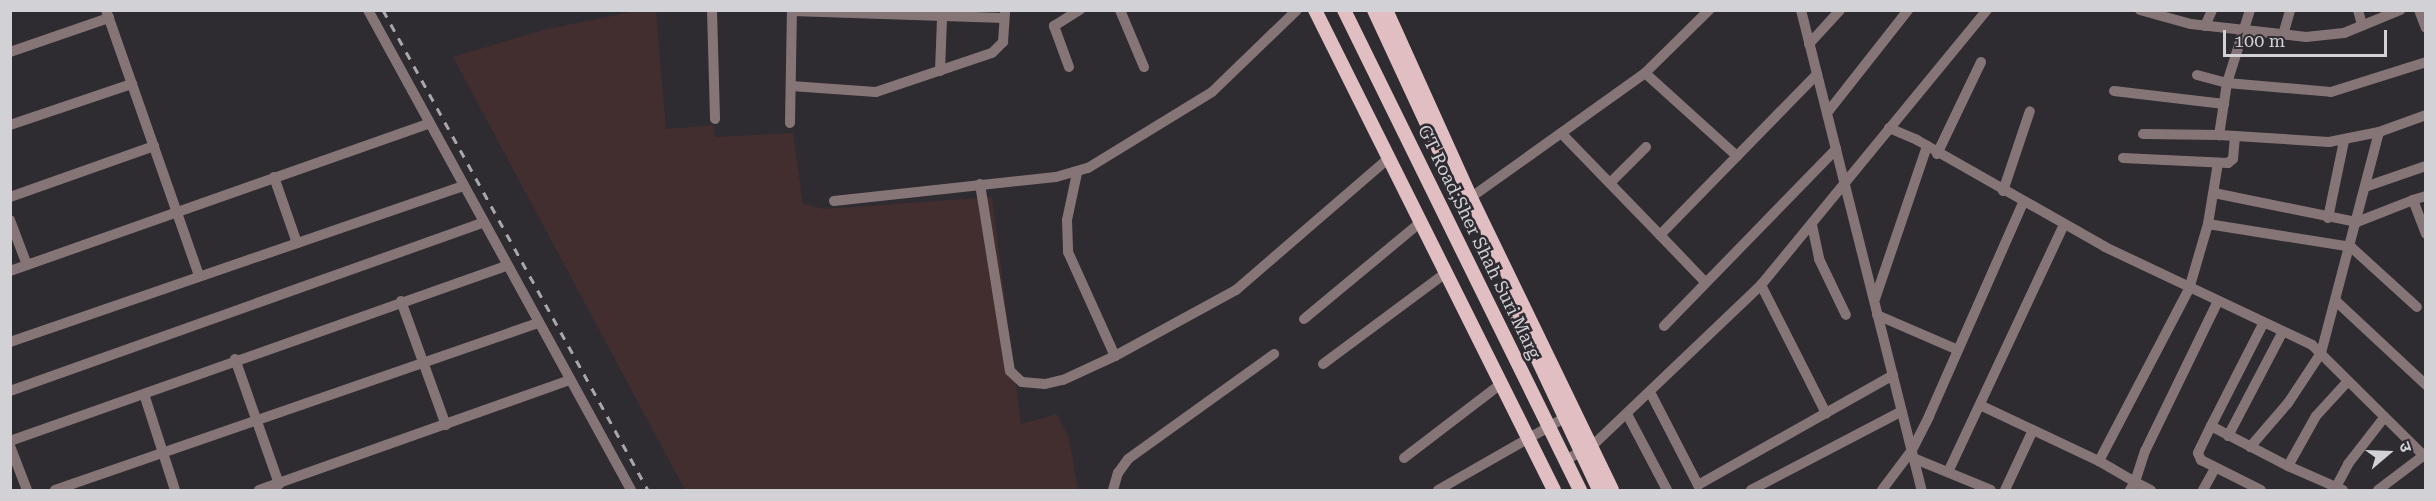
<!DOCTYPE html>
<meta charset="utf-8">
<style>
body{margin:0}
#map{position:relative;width:2436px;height:501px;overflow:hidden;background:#2e2b31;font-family:"Roboto Serif","Noto Sans Devanagari",serif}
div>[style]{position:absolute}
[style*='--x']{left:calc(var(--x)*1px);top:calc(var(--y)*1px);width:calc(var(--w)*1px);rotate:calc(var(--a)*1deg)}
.industrial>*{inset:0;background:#422e2f}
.minor>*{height:10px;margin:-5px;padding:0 5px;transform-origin:5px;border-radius:5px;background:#867577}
.major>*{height:14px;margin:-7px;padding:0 7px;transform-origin:7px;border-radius:7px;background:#e0bec1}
.rail>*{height:3px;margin-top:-1.5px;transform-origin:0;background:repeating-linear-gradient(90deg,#a8a7ab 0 8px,transparent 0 16px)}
span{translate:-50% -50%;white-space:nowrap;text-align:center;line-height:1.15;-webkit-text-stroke:5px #2e2b31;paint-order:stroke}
.street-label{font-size:18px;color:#d2d1d5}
.frame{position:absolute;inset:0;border:12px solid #d2d1d5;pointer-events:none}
.north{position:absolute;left:2358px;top:423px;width:60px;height:60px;-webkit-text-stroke:4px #2e2b31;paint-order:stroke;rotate:71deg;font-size:16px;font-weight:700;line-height:24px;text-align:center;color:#d2d1d5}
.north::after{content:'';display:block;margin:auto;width:21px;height:27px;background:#d2d1d5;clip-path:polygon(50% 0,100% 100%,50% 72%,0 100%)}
.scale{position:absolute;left:2223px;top:30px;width:164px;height:27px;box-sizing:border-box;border:3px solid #d2d1d5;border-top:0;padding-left:8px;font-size:18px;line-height:21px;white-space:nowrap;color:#d2d1d5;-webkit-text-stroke:4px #2e2b31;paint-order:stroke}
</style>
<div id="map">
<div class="industrial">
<div style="clip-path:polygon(636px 11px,656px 11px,666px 129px,714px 125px,715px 137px,793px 133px,803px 204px,825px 209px,992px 197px,1021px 424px,1057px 414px,1069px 438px,1078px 490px,685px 490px,453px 57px,543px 30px)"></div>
</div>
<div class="minor">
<div style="--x:106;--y:10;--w:282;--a:70.7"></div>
<div style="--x:368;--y:10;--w:547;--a:61.28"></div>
<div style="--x:712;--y:10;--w:109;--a:88.4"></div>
<div style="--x:1120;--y:10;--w:62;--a:67.2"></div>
<div style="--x:1801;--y:10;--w:495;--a:75.9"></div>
<div style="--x:2140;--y:10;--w:53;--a:15.4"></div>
<div style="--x:2191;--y:24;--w:116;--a:6.4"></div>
<div style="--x:2306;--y:37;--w:38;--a:-6"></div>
<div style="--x:2344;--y:33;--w:61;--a:-22.3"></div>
<div style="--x:2250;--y:10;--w:77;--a:107.5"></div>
<div style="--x:2227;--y:83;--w:53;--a:98.7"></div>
<div style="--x:2219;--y:135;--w:110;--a:3.6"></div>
<div style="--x:2329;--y:142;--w:51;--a:-11.3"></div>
<div style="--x:2358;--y:10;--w:16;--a:75"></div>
<div style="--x:2419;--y:10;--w:19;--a:69"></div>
<div style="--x:792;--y:11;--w:212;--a:1.9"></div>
<div style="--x:2205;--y:26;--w:17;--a:-66"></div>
<div style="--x:2283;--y:35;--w:26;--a:-74"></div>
<div style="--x:1809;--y:44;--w:46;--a:-47.6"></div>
<div style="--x:10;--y:52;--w:105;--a:-19"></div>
<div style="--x:1069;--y:67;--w:44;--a:-110.1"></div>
<div style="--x:1054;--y:26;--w:31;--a:-32"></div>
<div style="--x:940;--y:71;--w:52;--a:-87.8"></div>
<div style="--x:1645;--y:73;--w:124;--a:42.1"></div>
<div style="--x:2197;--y:75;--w:31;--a:15"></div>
<div style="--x:2227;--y:83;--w:104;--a:4.9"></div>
<div style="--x:2331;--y:92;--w:100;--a:-17.5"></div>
<div style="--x:791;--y:86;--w:85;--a:4"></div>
<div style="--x:876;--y:92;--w:122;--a:-18.6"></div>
<div style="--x:992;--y:53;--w:16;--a:-45"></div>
<div style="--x:1003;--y:42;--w:32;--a:-86"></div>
<div style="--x:2114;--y:91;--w:111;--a:6.7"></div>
<div style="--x:1827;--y:113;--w:131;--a:-51.8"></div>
<div style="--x:790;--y:123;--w:113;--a:-89"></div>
<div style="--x:10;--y:125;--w:129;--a:-18.6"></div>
<div style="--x:1889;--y:128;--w:30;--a:23"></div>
<div style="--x:1917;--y:140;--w:216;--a:29.6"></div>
<div style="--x:2105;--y:247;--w:229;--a:25.3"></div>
<div style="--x:2312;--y:345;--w:161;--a:44.7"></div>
<div style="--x:2143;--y:134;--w:76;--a:0.8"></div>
<div style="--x:1563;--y:135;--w:139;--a:45.9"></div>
<div style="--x:1660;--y:235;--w:225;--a:-45.7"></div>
<div style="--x:1937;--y:154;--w:102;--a:-64.4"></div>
<div style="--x:2123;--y:158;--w:105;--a:2.7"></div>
<div style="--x:2228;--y:163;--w:6;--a:-39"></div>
<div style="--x:2233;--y:159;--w:23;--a:-85"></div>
<div style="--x:1077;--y:173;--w:48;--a:102"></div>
<div style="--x:1067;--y:220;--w:32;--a:88"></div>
<div style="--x:1068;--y:252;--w:114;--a:65.7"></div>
<div style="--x:274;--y:177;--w:70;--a:70.8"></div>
<div style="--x:1610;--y:183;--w:51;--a:-45"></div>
<div style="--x:980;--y:184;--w:189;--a:80.9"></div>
<div style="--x:1010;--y:371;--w:16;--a:43"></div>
<div style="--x:1022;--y:382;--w:23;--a:5"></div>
<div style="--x:1045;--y:384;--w:18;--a:-13"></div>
<div style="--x:1063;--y:380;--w:57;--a:-24.8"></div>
<div style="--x:1115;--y:356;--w:138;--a:-28.6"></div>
<div style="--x:1236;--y:290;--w:202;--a:-40.8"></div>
<div style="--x:2365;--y:187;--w:65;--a:-19"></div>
<div style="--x:2003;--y:191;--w:84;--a:-71.4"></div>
<div style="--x:2214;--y:193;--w:146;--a:11.5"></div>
<div style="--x:2357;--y:222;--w:60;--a:-21.4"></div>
<div style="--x:2426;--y:196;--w:14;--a:163"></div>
<div style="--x:2413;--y:200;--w:36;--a:69"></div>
<div style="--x:10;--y:197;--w:153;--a:-19.5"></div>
<div style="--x:834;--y:201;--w:223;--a:-6.2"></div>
<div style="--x:1056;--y:177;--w:33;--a:-16"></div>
<div style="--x:1088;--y:168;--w:145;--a:-31.5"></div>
<div style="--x:1212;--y:92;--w:118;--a:-44"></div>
<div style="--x:1463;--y:203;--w:224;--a:-35.5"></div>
<div style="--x:1645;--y:73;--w:90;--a:-44.5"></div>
<div style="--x:2328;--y:218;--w:79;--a:-78.3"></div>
<div style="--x:10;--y:220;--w:48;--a:69.3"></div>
<div style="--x:2208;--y:224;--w:145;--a:9.1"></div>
<div style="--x:2351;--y:247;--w:89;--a:42.3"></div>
<div style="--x:1812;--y:225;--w:35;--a:78"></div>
<div style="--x:1819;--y:259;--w:62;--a:64.3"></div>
<div style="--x:1660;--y:235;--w:66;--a:46.2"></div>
<div style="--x:10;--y:271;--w:442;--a:-19.4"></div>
<div style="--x:1761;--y:285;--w:144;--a:63.1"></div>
<div style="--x:1875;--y:299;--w:162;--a:-71.2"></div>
<div style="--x:401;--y:301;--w:132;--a:70.1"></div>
<div style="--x:2337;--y:302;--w:122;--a:43"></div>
<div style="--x:2217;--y:303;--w:165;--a:115.9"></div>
<div style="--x:2145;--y:451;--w:33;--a:108"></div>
<div style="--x:2135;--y:482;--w:42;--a:-149.7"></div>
<div style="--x:2099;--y:461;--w:194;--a:-62.4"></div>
<div style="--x:2189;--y:289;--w:68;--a:-73.7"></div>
<div style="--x:2208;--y:224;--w:62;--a:-80.7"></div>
<div style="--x:1877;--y:315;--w:88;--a:23.4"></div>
<div style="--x:1304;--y:319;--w:153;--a:-39.7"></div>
<div style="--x:2263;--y:324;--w:114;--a:117"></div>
<div style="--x:2211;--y:426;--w:87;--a:27.5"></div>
<div style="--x:1664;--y:326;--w:247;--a:-45.8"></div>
<div style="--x:10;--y:342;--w:477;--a:-19"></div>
<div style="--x:235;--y:359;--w:133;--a:70.6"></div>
<div style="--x:1323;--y:364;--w:154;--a:-36.6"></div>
<div style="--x:10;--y:391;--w:501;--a:-19.59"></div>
<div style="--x:1650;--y:392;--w:105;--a:62.7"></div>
<div style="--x:1698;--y:485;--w:224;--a:-29.4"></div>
<div style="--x:144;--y:394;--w:101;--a:72.1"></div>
<div style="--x:1982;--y:406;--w:129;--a:25.2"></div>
<div style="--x:1627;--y:414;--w:86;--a:62.2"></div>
<div style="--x:2211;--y:426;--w:30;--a:116"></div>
<div style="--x:2198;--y:453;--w:8;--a:67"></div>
<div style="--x:2201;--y:460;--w:67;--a:26.6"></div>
<div style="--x:2228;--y:436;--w:116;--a:-62.3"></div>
<div style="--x:10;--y:441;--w:526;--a:-19.43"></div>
<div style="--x:10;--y:446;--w:47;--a:68.9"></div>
<div style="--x:2250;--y:447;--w:58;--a:-49.2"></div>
<div style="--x:2288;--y:403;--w:60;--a:-56.6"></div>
<div style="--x:2321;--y:353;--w:228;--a:-75.3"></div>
<div style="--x:2379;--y:132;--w:50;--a:-19.9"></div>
<div style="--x:1404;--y:458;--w:123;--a:-37.4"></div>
<div style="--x:1913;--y:458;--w:84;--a:22.3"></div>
<div style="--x:1565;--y:460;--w:29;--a:-27"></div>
<div style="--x:1591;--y:447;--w:235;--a:-43.6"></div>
<div style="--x:1761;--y:285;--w:356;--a:-50.6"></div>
<div style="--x:1949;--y:470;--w:271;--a:-64.9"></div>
<div style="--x:2336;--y:487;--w:52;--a:-156.4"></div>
<div style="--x:2288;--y:466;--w:57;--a:-60.8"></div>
<div style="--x:2316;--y:416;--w:46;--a:-47.6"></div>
<div style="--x:55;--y:490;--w:511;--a:-19.07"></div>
<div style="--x:259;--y:490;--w:330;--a:-19.5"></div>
<div style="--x:1113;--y:490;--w:18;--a:-74"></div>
<div style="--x:1118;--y:473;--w:17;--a:-54"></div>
<div style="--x:1128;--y:459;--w:180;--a:-35.7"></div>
<div style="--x:1438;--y:490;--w:147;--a:-29.7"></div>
<div style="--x:1751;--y:490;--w:170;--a:-27.6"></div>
<div style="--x:1882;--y:490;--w:50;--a:-53.1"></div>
<div style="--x:1912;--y:450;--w:38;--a:-63"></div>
<div style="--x:1929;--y:416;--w:233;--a:-66.2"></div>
<div style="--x:2005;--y:490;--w:66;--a:-65"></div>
<div style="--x:2130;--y:490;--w:9;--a:-58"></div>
<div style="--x:2135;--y:482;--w:18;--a:27"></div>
<div style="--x:2203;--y:490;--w:25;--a:-61"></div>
<div style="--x:2343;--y:490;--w:8;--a:-157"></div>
<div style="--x:2336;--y:487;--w:26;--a:-62"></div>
<div style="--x:2348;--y:464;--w:57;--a:-52.1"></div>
<div style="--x:2378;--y:490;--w:56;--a:-37.1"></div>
</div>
<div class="major">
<div style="--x:1315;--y:10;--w:536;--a:63.53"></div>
<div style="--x:1344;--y:10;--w:535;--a:63.82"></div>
<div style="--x:1374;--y:10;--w:154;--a:65.1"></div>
<div style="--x:1386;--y:10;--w:204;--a:65.7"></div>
<div style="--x:1470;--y:196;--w:326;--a:64.2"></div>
<div style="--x:1506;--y:292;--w:219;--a:64.8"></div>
</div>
<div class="rail">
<div style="--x:383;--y:10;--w:548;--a:61.1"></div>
</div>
<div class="street-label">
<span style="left:1479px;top:242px;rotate:64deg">GT Road;Sher Shah Suri Marg</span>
</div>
<div class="frame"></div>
<div class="north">उ</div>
<div class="scale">100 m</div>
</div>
